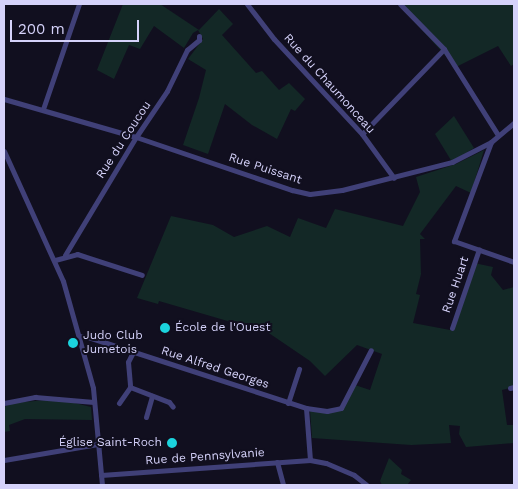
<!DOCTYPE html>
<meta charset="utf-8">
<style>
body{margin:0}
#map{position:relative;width:518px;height:489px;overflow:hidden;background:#110f1f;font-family:"Work Sans",sans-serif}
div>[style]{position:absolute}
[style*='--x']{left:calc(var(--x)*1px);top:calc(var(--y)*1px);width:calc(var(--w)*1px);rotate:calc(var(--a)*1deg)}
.green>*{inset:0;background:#132826}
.street>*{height:5px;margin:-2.5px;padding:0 2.5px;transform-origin:2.5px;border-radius:2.5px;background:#404078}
.dots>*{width:14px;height:14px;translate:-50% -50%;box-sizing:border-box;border:2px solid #110f1f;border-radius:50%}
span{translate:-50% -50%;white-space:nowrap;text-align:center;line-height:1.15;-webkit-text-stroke:4px #110f1f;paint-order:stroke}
.street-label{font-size:12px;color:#d5d2fa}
.poi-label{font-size:12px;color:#d5d2fa}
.left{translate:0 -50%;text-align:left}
.right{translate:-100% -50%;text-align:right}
.frame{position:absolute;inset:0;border:5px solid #d5d2fa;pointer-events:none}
.scale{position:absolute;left:10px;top:20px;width:129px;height:22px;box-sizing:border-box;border:2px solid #d5d2fa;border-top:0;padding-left:6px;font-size:15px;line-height:18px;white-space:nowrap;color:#d5d2fa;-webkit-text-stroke:4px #110f1f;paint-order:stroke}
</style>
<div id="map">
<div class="green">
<div style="clip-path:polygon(123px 4px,160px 4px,199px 30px,219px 9px,233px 24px,222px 35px,256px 73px,262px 71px,279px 90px,289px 83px,305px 99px,295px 111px,291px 109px,277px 139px,252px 125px,225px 104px,208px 154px,183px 145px,199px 98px,206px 70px,188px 59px,203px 39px,198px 30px,193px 33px,184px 48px,154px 26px,140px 49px,129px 45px,114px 79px,97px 70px)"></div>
<div style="clip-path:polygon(398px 4px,514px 4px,514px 64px,511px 66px,498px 46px,456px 67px)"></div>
<div style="clip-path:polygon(454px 116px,474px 148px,452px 162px,435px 134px)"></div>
<div style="clip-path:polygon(484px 150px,471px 193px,456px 186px,420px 234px,425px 239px,420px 239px,421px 274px,416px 294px,420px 295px,413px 323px,450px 330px,474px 263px,493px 267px,491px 275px,503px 290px,514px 287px,514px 387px,502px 390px,507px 425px,514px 425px,514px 443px,466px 447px,459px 434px,460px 426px,449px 425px,451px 443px,411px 445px,312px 438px,310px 410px,341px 408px,355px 385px,370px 390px,382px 354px,357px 345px,325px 376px,310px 361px,257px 325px,255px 329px,159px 301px,158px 304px,137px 298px,171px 216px,213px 225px,234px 237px,267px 226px,290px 237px,298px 218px,326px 228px,335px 209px,403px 226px,420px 192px,416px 177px,456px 164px)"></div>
<div style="clip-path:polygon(46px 400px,67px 401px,91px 407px,92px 420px,25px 419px,9px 425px,10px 431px,4px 432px,4px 407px,13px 403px)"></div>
<div style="clip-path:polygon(389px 458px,402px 470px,401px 474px,411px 480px,407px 485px,382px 485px,380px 481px)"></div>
</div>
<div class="street">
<div style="--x:247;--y:4;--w:44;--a:52.4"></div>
<div style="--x:274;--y:39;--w:129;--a:47.2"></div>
<div style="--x:362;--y:134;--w:54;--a:54"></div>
<div style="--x:400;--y:4;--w:63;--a:45.6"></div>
<div style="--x:444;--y:49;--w:102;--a:57.9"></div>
<div style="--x:4;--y:99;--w:137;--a:16.1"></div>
<div style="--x:136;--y:137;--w:165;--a:18.8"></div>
<div style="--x:292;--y:190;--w:18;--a:13"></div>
<div style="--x:310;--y:194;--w:32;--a:-7"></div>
<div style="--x:342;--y:190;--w:114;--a:-14.3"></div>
<div style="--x:452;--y:162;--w:44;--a:-27.1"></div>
<div style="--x:491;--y:142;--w:30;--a:-40"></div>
<div style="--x:43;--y:109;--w:111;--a:-71.1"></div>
<div style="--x:362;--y:134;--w:118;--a:-46"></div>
<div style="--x:491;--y:142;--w:106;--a:110.5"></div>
<div style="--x:454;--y:241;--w:64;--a:19.3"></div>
<div style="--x:4;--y:151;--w:143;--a:65.6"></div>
<div style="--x:63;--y:281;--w:111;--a:74.3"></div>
<div style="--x:93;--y:388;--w:97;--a:84.7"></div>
<div style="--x:65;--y:255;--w:138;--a:-59"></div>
<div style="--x:136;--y:137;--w:55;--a:-56"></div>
<div style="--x:167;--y:91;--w:46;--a:-64"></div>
<div style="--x:187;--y:50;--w:16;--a:-40"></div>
<div style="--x:199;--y:40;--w:4;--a:-90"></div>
<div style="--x:55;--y:260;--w:23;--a:-15"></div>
<div style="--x:77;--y:254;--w:68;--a:17.9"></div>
<div style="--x:452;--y:328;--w:83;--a:-71.1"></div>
<div style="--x:79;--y:336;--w:9;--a:6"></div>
<div style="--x:88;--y:337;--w:229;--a:18"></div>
<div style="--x:306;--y:408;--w:52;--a:85.6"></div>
<div style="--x:133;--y:352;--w:11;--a:117"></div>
<div style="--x:128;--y:362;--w:25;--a:85"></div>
<div style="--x:130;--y:387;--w:42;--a:21"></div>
<div style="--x:169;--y:402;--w:6;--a:51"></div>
<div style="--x:510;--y:388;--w:4;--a:-14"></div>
<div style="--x:4;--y:403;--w:32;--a:-11"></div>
<div style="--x:35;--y:397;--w:59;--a:4.8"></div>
<div style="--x:119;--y:403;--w:19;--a:-55"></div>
<div style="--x:288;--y:403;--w:36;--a:-72"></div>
<div style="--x:306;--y:408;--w:21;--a:8"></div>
<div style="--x:327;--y:411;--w:14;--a:-12"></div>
<div style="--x:341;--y:408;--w:65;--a:-62.7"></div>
<div style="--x:146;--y:417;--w:22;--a:-74"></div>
<div style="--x:4;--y:460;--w:95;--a:-9.7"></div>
<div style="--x:277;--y:462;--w:24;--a:75"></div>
<div style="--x:101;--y:475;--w:210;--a:-4.1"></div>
<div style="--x:310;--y:460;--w:16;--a:11"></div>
<div style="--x:326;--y:463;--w:30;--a:23"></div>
<div style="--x:354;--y:475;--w:16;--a:38"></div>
</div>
<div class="dots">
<div style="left:165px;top:328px;background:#1bd3dd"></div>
<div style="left:73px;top:343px;background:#1bd3dd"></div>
<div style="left:172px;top:443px;background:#1bd3dd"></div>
</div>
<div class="street-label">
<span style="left:329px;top:84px;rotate:48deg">Rue du Chaumonceau</span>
<span style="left:124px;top:140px;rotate:-57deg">Rue du Coucou</span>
<span style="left:265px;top:169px;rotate:18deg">Rue Puissant</span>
<span style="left:456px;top:285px;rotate:-71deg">Rue Huart</span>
<span style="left:215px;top:368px;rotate:18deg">Rue Alfred Georges</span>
<span style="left:205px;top:457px;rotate:-4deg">Rue de Pennsylvanie</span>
</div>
<div class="poi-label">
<span class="left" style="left:175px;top:328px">École de l'Ouest</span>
<span class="left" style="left:83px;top:343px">Judo Club<br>Jumetois</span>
<span class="right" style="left:162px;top:443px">Église Saint-Roch</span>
</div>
<div class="frame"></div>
<div class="scale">200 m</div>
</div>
